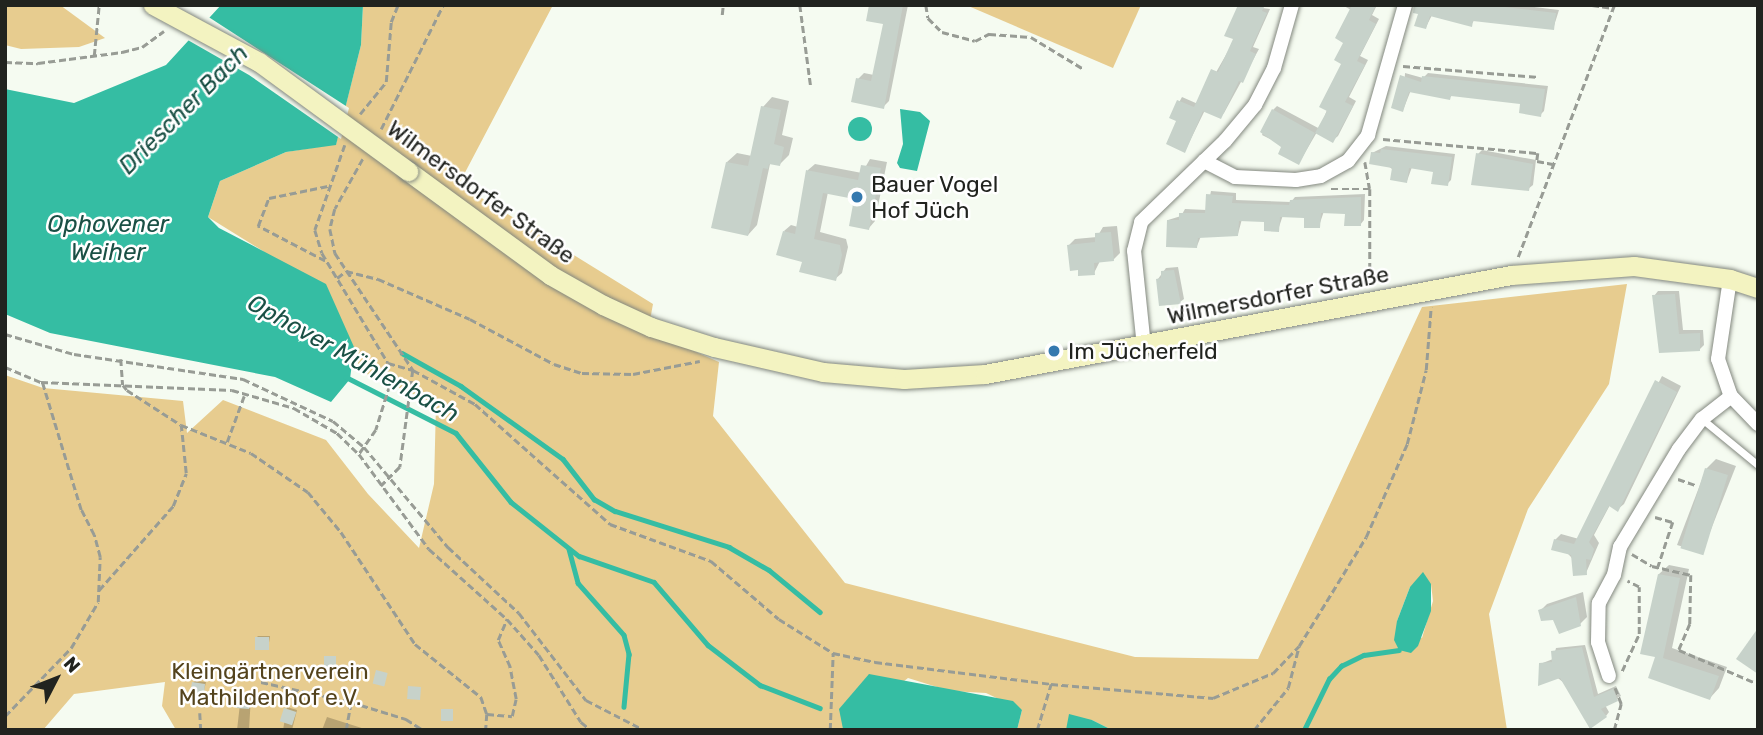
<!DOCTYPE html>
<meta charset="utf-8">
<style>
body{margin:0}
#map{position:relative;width:1763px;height:735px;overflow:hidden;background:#f5fbf1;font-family:Rubik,sans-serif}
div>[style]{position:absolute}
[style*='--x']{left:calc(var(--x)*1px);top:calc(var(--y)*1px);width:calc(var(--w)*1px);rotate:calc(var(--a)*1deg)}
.green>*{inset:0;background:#e7cc8f}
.water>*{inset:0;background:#35bda3}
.round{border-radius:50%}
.pier>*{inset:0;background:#f5fbf1}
.shadow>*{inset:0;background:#0003}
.stream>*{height:4.5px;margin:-2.25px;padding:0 2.25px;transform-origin:2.25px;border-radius:2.25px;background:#35bda3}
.building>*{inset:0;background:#c7d2ca;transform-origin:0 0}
.path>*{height:2.5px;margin-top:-1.25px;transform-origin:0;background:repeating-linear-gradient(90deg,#989c95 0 7px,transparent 0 10.5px)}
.roads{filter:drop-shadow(0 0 2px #83887f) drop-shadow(0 0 2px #83887f)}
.lane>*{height:7px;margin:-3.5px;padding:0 3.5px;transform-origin:3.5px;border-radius:3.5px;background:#fff}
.street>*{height:14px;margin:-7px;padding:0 7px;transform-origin:7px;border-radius:7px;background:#fff}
.secondary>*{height:19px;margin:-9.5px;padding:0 9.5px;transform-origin:9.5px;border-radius:9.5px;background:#f3f3c1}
.bridges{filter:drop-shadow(0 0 2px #83887f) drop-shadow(0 0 2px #83887f)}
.secondary-bridge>*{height:19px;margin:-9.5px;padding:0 9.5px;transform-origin:9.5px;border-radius:9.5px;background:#f3f3c1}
.dots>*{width:19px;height:19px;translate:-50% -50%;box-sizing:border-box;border:4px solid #fff;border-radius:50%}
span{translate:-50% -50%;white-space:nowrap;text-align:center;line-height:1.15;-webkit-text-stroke:5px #fff;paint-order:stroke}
.poi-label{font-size:23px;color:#21231f}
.left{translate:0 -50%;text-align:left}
.street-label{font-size:23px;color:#21231f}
.park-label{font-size:23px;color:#54431c}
.water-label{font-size:24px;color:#1a5045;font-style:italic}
.frame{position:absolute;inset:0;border:7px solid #21231f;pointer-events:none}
.north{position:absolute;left:21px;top:644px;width:70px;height:70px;-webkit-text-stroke:5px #fff;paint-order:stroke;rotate:48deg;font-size:19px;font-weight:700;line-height:28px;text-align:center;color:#21231f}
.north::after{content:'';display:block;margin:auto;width:24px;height:32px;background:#21231f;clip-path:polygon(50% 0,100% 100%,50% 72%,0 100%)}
</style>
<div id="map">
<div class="green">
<div style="clip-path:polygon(5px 5px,60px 5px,105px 38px,79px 47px,21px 49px,5px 45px)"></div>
<div style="clip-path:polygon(evenodd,363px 5px,553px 5px,459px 184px,653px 304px,648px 331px,719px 362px,713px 416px,845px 583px,1135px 657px,1258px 659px,1422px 307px,1627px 284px,1609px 384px,1528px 509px,1489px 614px,1507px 730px,1112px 730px,1092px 720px,1066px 730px,1017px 730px,1022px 710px,986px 693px,950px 691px,908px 678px,842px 729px,848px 730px,176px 730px,162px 706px,165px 682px,74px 694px,43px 730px,5px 730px,5px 375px,43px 388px,183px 401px,187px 433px,223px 400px,326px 440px,368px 494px,419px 548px,434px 484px,436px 404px,360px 371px,354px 347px,263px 251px,208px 217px,220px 181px,286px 152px,336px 144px,361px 45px,363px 5px,1431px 584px,1433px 601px,1422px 638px,1397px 621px,1410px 587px,1431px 584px)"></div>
<div style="clip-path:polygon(966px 5px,1141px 5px,1113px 68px)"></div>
</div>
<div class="water">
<div style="clip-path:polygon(221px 5px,363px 5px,361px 45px,336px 145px,286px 152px,220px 181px,208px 217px,219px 228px,326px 284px,354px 347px,350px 379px,331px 402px,275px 377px,50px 333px,5px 314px,5px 89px,74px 103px,166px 65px)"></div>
<div style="clip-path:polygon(900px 109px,920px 112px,930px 121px,917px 171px,900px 168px,897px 163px,903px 144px)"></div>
<div class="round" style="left:848px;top:117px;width:24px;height:24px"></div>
<div style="clip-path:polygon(1423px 572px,1431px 584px,1431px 611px,1418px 646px,1411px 653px,1399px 650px,1394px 640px,1397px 621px,1410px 587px)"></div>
<div style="clip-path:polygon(869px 674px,1013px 701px,1022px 710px,1017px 730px,843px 729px,839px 709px)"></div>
<div style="clip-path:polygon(1069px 714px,1092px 720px,1112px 730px,1066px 730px)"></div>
</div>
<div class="pier">
<div style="clip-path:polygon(207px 16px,349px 108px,341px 139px,249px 75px,186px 39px)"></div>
</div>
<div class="shadow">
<div style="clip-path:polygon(871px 5px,908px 5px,889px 101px,883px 107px,858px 79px,864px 73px,874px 75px,885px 23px)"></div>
<div style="clip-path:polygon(1240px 5px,1270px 9px,1253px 47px,1259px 49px,1224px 113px,1220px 117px,1205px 110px,1185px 151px,1178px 120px,1171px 117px,1182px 97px,1198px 104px,1235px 39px)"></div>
<div style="clip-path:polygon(1377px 5px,1372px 15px,1379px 19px,1360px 56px,1368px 60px,1349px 97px,1356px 101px,1338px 136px,1333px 140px,1317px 132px,1299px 163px,1284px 146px,1262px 135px,1273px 110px,1277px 106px,1320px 129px,1344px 63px,1351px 10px,1344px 6px)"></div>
<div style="clip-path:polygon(1423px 5px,1517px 5px,1559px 10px,1553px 29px,1475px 19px,1471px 25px,1432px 15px,1426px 27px)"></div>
<div style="clip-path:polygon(1405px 73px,1423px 78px,1428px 73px,1548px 86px,1544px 111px,1540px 115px,1522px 102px,1454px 94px,1449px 98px,1411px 90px,1403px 110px)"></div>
<div style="clip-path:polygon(772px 97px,789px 101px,782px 135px,793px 138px,789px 155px,780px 164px,770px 164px,757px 225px,748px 235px,727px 162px,737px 153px,752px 156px,763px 107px)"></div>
<div style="clip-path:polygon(1386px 146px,1455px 154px,1451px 180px,1447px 184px,1435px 170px,1412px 167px,1407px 181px,1372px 153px)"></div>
<div style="clip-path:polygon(1482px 150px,1536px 160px,1533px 185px,1528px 189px,1478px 154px)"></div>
<div style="clip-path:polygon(870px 159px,887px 162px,875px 221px,869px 228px,856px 197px,828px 192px,820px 232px,846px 239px,848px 247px,842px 273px,835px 279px,804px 261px,784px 231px,791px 225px,798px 227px,808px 170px,815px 164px,862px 173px)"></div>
<div style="clip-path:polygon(1211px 191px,1236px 193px,1236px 200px,1291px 202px,1295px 197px,1365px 194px,1364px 220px,1360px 225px,1346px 212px,1324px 211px,1319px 226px,1306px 216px,1283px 215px,1278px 230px,1266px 220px,1242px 219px,1238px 234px,1201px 236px,1197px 246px,1168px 220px,1181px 216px,1185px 209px,1207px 210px)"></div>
<div style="clip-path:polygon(1117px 226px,1120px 253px,1113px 260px,1100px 261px,1094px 273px,1069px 245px,1075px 239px,1097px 237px,1103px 227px)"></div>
<div style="clip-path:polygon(1178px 267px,1184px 299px,1180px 302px,1158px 279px,1166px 268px)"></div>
<div style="clip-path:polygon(1658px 291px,1679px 291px,1683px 330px,1703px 330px,1704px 345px,1700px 349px,1661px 351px,1654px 296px)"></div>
<div style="clip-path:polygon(1662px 376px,1681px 386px,1624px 504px,1618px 509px,1610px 505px,1594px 535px,1599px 543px,1586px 573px,1555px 540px,1561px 534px,1579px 539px)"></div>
<div style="clip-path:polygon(1716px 459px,1736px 466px,1706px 542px,1697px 551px,1677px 545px,1706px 469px)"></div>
<div style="clip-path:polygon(1669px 565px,1689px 569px,1672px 648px,1727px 667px,1719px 688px,1710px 698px,1657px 655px,1659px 574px)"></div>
<div style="clip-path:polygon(1583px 592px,1587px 617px,1580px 624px,1540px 611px,1547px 604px)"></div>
<div style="clip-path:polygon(258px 636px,270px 636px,268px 649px,257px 637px)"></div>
<div style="clip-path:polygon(1585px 645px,1598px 694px,1616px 686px,1621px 696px,1605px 705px,1609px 712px,1606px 716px,1540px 664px,1553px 659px,1556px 648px)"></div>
<div style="clip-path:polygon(206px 682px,203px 695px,193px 683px,195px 681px)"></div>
<div style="clip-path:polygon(241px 695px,251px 696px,249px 730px,233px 730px,237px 730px)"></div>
<div style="clip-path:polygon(287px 707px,297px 710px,292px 730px,283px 730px)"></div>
<div style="clip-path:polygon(327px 717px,368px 730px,322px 730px)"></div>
</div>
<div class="stream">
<div style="--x:402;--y:353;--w:68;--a:29.2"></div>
<div style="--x:461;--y:386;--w:125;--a:35.6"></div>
<div style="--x:563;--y:459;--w:51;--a:52.2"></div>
<div style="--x:594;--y:499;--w:24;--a:30"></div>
<div style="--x:615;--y:511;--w:120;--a:17.5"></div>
<div style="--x:729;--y:547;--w:46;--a:29.9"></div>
<div style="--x:769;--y:570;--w:66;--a:39.5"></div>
<div style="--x:346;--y:377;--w:123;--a:27"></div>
<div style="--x:456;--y:433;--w:88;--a:51.4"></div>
<div style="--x:511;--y:502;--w:87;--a:38.5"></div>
<div style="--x:579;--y:556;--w:79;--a:19.1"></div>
<div style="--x:654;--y:582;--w:83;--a:49.4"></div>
<div style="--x:708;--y:645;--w:66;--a:37.6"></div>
<div style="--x:760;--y:685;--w:64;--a:21"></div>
<div style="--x:569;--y:549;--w:35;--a:75"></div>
<div style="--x:578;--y:583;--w:69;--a:48.5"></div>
<div style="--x:624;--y:635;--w:20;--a:75"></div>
<div style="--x:629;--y:654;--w:53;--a:95.4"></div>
<div style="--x:1304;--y:730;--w:57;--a:-63.9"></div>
<div style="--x:1329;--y:679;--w:18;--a:-47"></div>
<div style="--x:1341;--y:666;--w:25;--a:-26"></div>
<div style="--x:1364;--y:655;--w:35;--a:-8"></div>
</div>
<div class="building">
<div style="clip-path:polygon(869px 5px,903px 5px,884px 109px,851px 102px,856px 78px,871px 81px,883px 24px,866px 21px)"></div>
<div style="clip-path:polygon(1238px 5px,1265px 5px,1262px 11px,1267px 13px,1250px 51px,1256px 54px,1243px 83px,1239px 81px,1221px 119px,1195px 108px,1203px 111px,1185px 153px,1166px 144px,1176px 121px,1169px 118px,1177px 100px,1194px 107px,1211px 69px,1218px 72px,1233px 39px,1224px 36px)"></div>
<div style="clip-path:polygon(1352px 5px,1376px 5px,1369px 20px,1376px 24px,1357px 61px,1365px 65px,1345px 102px,1353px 106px,1333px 143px,1315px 133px,1299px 165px,1278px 154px,1281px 147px,1260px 132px,1272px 109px,1315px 133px,1327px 111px,1319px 107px,1341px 64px,1334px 60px,1343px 43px,1335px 38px)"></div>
<div style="clip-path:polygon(1414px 5px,1488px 5px,1556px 13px,1554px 30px,1473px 21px,1472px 27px,1430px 16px,1426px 29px,1414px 26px,1418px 14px,1413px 13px)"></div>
<div style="clip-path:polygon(1400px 75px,1421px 82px,1422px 76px,1545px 89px,1541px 117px,1519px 113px,1520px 104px,1451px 96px,1450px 100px,1409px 92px,1403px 112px,1391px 108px)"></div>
<div style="clip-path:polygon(761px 106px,781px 110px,774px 144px,784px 147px,780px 166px,769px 164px,768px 169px,763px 168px,748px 236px,711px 228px,726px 162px,748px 166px)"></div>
<div style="clip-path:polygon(1381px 149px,1452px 157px,1448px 186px,1431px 184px,1433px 172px,1409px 168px,1407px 183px,1390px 180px,1392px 168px,1369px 164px,1371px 152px,1380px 153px)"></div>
<div style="clip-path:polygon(1476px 153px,1533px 164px,1529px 191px,1471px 185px)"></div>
<div style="clip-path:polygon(861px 165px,881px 168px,869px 230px,849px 226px,854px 199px,823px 193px,814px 239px,840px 245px,842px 255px,836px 281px,799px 272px,802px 262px,776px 255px,783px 231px,795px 234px,806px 170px,858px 180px)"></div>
<div style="clip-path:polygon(1206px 194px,1233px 196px,1232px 203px,1289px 205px,1290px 200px,1361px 197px,1361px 226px,1344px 226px,1345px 214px,1321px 213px,1320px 228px,1304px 228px,1304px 218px,1280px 217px,1279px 232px,1264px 231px,1264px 222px,1239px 221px,1238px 236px,1198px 238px,1197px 248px,1166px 247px,1167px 220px,1179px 220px,1179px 213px,1205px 213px)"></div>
<div style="clip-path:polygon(1111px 232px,1114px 261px,1094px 263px,1095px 275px,1078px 276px,1078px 270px,1070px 271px,1067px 245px,1095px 242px,1095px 233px)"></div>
<div style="clip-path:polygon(1174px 270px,1181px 304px,1159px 306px,1156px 279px,1161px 278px,1161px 271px)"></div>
<div style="clip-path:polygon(1675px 294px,1679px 334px,1700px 333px,1700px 351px,1659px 353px,1652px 295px)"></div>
<div style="clip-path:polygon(1655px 380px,1677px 392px,1618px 512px,1609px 506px,1589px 542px,1594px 549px,1591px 560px,1586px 559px,1587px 575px,1573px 576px,1571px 555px,1551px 550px,1554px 539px,1574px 544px)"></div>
<div style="left:1705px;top:468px;width:24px;height:84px;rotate:17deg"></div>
<div style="clip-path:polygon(1658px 574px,1680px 578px,1663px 658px,1719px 676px,1710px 700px,1648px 678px,1655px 657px,1640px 654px)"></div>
<div style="clip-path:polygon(1576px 597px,1581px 626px,1559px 634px,1553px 620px,1541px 621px,1538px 610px)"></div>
<div style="clip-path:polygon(1758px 628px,1758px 674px,1736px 659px)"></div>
<div style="left:255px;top:637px;width:14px;height:13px"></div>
<div style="clip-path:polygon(1582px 647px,1594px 697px,1613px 689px,1618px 701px,1601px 709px,1607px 717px,1590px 729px,1560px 678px,1538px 686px,1539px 663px,1552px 662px,1551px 651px)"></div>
<div style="left:324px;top:656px;width:12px;height:13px"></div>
<div style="left:376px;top:670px;width:12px;height:14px;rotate:14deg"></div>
<div style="clip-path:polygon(192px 682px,205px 684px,204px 696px,190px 695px)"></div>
<div style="left:408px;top:686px;width:13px;height:13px;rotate:4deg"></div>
<div style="left:237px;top:696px;width:13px;height:12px;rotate:4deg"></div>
<div style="left:284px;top:708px;width:13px;height:14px;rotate:18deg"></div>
<div style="left:441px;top:709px;width:12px;height:12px"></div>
</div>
<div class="path">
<div style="--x:800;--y:5;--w:83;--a:82.4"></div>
<div style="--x:926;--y:5;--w:13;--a:81"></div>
<div style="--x:928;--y:18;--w:20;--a:45"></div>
<div style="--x:942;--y:32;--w:34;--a:15"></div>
<div style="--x:975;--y:41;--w:16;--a:-27"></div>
<div style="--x:989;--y:34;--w:42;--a:4.1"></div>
<div style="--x:1031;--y:37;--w:60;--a:31.3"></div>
<div style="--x:1592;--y:5;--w:21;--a:8"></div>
<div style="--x:722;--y:15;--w:10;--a:-84"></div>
<div style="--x:94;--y:56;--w:51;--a:-84.4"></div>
<div style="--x:5;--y:62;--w:33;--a:2"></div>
<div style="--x:38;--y:63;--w:85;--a:-7.5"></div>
<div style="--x:122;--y:52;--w:21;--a:-14"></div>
<div style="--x:142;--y:47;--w:27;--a:-36"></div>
<div style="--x:1403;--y:66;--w:136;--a:4.6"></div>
<div style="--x:360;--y:114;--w:41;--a:-50.9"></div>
<div style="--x:386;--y:82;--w:60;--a:-85.2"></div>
<div style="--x:391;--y:22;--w:18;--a:-68"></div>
<div style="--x:381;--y:129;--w:139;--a:-63.4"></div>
<div style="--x:1383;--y:139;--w:156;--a:5.2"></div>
<div style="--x:1538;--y:153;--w:8;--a:97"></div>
<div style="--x:1537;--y:161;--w:16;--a:11"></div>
<div style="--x:345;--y:145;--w:90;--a:109.4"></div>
<div style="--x:315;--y:230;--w:24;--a:73"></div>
<div style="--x:322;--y:253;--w:128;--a:59"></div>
<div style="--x:388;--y:363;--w:22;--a:85"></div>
<div style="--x:390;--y:385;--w:47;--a:107.3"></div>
<div style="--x:376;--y:430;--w:29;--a:125"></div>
<div style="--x:363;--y:159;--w:57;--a:119.2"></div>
<div style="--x:335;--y:209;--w:21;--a:104"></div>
<div style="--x:330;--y:229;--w:25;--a:78"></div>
<div style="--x:335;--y:253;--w:141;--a:56.3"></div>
<div style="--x:413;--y:370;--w:98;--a:97.6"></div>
<div style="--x:400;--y:467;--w:27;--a:135"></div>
<div style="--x:1365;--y:162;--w:27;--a:80"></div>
<div style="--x:1370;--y:189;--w:95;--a:90"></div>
<div style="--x:1331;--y:189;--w:39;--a:0"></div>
<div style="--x:1518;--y:257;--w:270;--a:-69.1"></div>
<div style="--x:325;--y:261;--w:76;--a:-152.4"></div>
<div style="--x:258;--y:226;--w:30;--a:-69"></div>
<div style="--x:269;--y:198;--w:60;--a:-11.5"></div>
<div style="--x:337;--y:278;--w:11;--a:-38"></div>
<div style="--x:346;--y:271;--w:33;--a:14"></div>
<div style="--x:378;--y:279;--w:100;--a:23.5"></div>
<div style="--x:470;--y:319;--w:95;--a:28.2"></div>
<div style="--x:554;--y:364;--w:29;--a:18"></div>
<div style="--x:582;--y:373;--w:51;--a:1.1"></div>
<div style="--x:633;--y:374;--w:68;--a:-11"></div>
<div style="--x:5;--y:334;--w:72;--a:16.2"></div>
<div style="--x:74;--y:354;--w:171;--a:8.4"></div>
<div style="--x:243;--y:379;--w:99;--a:25"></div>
<div style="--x:333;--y:421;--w:40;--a:40"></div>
<div style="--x:364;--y:447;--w:131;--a:50"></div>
<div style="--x:448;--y:547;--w:97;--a:42.9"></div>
<div style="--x:519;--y:613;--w:110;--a:52.4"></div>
<div style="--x:586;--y:700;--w:65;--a:27.3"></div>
<div style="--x:121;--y:359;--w:26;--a:86"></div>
<div style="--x:123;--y:385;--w:6;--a:51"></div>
<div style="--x:127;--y:390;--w:64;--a:32.9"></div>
<div style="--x:181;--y:425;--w:75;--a:21.8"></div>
<div style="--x:251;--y:453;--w:69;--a:34.4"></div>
<div style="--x:308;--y:492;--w:52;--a:50.5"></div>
<div style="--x:341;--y:532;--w:134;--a:56.5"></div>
<div style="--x:415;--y:644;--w:85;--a:38.8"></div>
<div style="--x:481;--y:697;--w:18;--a:71"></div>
<div style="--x:487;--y:714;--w:16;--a:94"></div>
<div style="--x:388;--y:363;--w:26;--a:16"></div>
<div style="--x:413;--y:370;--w:71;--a:28.7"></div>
<div style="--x:475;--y:404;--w:181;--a:41.6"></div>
<div style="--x:610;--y:524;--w:108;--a:20.1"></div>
<div style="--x:711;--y:561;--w:89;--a:40.5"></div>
<div style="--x:779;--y:619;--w:64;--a:32.2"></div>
<div style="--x:5;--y:367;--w:39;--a:23"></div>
<div style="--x:41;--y:382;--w:191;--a:2.4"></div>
<div style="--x:232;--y:390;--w:65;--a:16.2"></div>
<div style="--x:294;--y:408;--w:50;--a:30.2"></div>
<div style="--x:337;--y:433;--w:30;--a:44"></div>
<div style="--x:359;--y:454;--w:118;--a:53.6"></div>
<div style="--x:429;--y:549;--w:105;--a:41.9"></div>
<div style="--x:507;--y:619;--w:48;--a:48.4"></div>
<div style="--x:539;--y:655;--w:79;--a:57.9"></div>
<div style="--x:581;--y:722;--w:13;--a:39"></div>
<div style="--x:227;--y:442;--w:49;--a:-69.7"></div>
<div style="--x:1678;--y:479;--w:18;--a:19"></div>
<div style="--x:1655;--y:517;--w:19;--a:16"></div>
<div style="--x:1673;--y:522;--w:47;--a:108.4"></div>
<div style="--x:1632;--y:554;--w:23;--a:31"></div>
<div style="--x:1652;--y:566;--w:40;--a:13"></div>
<div style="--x:1691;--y:575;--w:49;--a:91.2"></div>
<div style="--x:1690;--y:624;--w:28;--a:113"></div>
<div style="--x:1679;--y:650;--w:86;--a:23.3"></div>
<div style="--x:99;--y:590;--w:112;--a:-48.6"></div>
<div style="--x:173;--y:506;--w:35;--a:-68"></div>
<div style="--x:186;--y:473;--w:48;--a:-95.9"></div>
<div style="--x:1622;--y:671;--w:41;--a:-65.3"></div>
<div style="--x:1639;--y:634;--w:47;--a:-90"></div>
<div style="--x:1639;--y:587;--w:13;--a:-153"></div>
<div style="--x:261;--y:682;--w:92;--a:12.5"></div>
<div style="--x:200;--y:713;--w:17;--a:87"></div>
<div style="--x:487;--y:714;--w:25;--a:5"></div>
<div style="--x:512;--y:716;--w:17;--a:-77"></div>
<div style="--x:516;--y:699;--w:33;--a:-101"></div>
<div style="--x:510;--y:667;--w:30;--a:-114"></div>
<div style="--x:498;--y:640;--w:23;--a:-67"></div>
<div style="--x:5;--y:716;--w:95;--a:-45.9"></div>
<div style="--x:71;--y:648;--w:53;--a:-59.6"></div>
<div style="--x:98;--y:602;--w:45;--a:-87.5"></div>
<div style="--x:100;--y:557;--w:23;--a:-105"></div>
<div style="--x:94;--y:535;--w:28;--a:-117"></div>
<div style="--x:81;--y:510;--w:134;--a:-106.9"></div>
<div style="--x:460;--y:728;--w:2;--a:90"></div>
<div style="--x:346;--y:730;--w:28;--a:-80"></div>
<div style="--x:351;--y:702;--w:58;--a:17.2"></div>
<div style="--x:406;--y:719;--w:20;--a:33"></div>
<div style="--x:830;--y:730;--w:77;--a:-87.8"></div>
<div style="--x:833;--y:653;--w:43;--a:12.1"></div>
<div style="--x:875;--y:662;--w:177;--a:7.1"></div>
<div style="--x:1037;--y:730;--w:48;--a:-73.1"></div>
<div style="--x:1051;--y:684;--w:163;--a:4.9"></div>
<div style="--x:1213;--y:698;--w:65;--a:-22.6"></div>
<div style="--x:1273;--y:673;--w:37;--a:-46"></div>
<div style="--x:1299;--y:646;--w:128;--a:-58.4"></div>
<div style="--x:1366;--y:537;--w:102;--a:-66.2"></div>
<div style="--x:1407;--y:444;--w:76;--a:-75.6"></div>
<div style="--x:1426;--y:370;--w:63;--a:-85.5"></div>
<div style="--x:1254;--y:730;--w:54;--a:-51"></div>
<div style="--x:1288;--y:688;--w:43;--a:-75.3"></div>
<div style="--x:1614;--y:730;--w:27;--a:-75"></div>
<div style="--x:1621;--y:704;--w:17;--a:-111"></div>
</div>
<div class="roads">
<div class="lane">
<div style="--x:1702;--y:419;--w:72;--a:39.4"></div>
</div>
<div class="street">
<div style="--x:1204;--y:161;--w:35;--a:27"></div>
<div style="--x:1235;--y:177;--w:61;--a:2.8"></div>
<div style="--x:1296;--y:180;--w:25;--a:-9"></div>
<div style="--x:1321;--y:176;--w:31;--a:-29"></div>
<div style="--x:1348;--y:161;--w:33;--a:-52"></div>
<div style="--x:1368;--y:135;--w:135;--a:-74.1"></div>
<div style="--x:1730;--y:279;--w:81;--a:98.5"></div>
<div style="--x:1718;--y:359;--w:39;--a:71"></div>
<div style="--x:1731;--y:396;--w:39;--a:46"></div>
<div style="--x:1144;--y:347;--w:97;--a:-95.9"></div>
<div style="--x:1134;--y:251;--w:30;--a:-76"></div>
<div style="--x:1141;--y:222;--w:117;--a:-44"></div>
<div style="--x:1225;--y:141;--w:47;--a:-50.2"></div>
<div style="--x:1255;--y:105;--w:42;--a:-62.8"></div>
<div style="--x:1274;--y:68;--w:66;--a:-74.1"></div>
<div style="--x:1609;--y:676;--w:36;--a:-108"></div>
<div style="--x:1598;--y:642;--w:39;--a:-89"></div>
<div style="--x:1599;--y:603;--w:32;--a:-62"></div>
<div style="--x:1614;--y:575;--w:29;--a:-78"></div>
<div style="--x:1620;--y:547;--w:114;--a:-59"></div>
<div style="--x:1679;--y:449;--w:38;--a:-53"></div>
<div style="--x:1702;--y:419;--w:37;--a:-38"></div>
</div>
<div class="secondary">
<div style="--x:408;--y:171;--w:176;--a:36.2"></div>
<div style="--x:550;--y:275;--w:61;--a:29.5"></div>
<div style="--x:603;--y:305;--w:53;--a:24.6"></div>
<div style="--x:651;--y:327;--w:66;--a:17.6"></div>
<div style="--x:714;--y:347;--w:112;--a:12.9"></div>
<div style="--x:823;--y:372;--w:81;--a:4.9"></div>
<div style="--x:904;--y:379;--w:81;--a:-3.5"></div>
<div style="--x:985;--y:374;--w:535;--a:-10.66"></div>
<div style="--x:1511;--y:275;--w:123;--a:-4.2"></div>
<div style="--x:1634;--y:266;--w:97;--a:7.7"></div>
<div style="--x:1730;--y:279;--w:29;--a:18"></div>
</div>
</div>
<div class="bridges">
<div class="secondary-bridge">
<div style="--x:153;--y:5;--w:120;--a:28.3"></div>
<div style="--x:259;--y:62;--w:185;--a:36.2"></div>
</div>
</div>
<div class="dots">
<div style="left:857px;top:197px;background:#3579af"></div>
<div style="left:1054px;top:351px;background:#3579af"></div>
</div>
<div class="poi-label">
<span class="left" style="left:871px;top:197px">Bauer Vogel<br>Hof Jüch</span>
<span class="left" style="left:1068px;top:351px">Im Jücherfeld</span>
</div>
<div class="street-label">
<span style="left:481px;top:192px;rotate:36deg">Wilmersdorfer Straße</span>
<span style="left:1278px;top:295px;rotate:-11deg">Wilmersdorfer Straße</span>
</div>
<div class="park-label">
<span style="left:270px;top:684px">Kleingärtnerverein<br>Mathildenhof e.V.</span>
</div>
<div class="water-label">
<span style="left:184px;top:110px;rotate:-45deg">Driescher Bach</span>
<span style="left:108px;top:239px">Ophovener<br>Weiher</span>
<span style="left:353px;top:359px;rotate:29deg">Ophover Mühlenbach</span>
</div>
<div class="frame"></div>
<div class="north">N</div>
</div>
